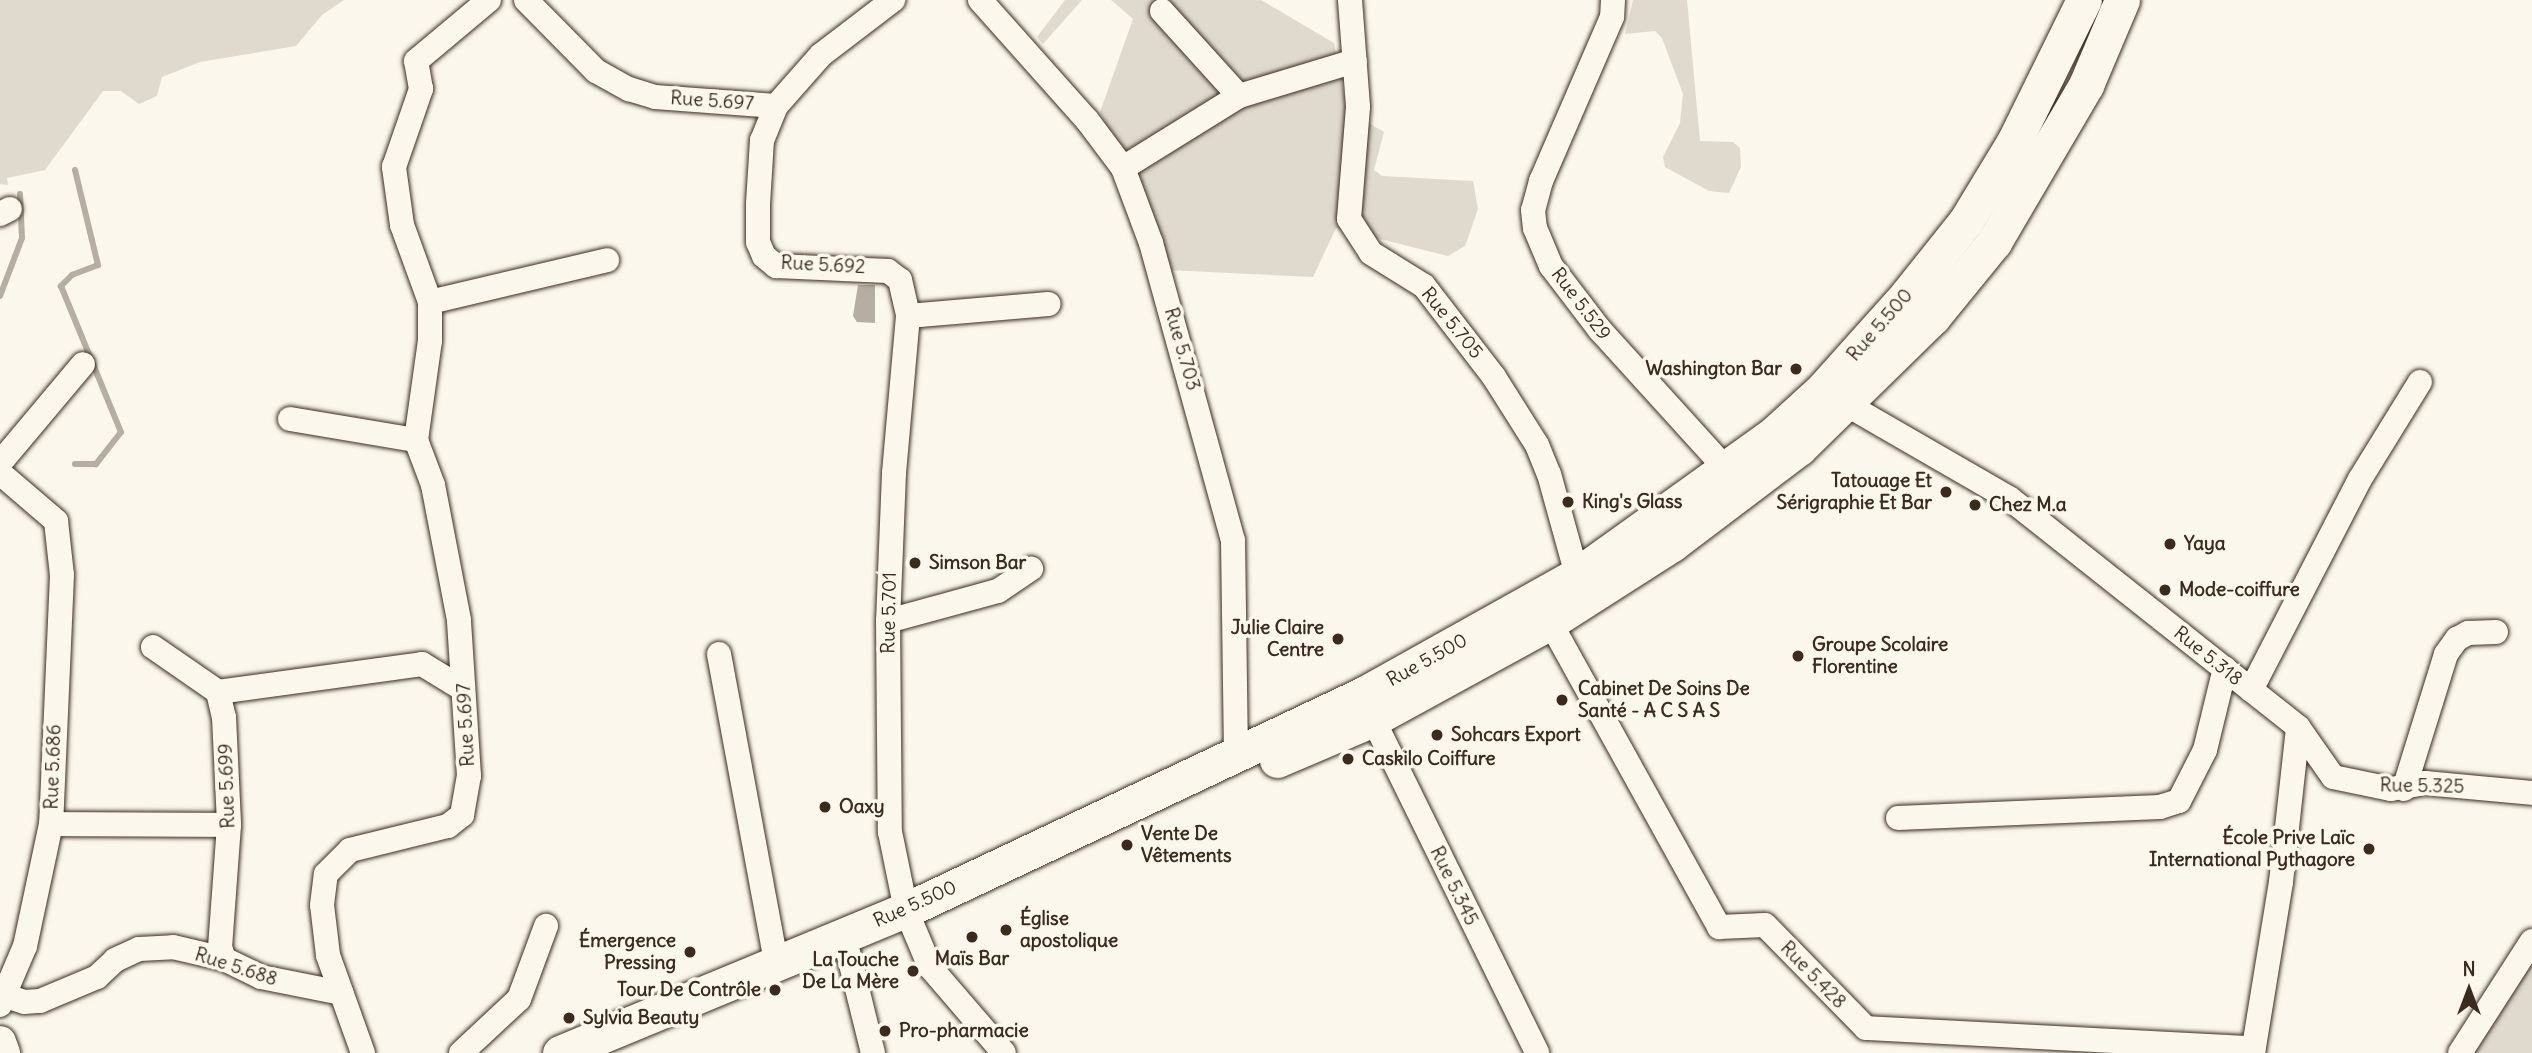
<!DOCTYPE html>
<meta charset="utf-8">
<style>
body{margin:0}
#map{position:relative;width:2532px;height:1053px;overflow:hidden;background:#fbf7ec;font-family:Delius,sans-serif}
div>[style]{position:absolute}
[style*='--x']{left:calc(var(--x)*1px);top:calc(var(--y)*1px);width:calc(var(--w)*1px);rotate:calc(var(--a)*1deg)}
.green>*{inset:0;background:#dfd9ce}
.water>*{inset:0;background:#b6aea2}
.stream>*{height:6px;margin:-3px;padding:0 3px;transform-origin:3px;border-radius:3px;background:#b6aea2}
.roads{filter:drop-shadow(0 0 2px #3b2a1e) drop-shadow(0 0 2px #3b2a1e)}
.minor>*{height:24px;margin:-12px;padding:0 12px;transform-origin:12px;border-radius:12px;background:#fbf7ec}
.tertiary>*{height:32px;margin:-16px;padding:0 16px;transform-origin:16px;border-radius:16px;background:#fbf7ec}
.secondary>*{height:35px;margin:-17.5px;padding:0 17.5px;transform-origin:17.5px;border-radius:17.5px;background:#fbf7ec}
.dots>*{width:19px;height:19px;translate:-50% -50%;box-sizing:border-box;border:4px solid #fbf7ec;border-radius:50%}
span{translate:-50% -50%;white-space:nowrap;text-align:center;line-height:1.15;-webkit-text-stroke:7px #fbf7ec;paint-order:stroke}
.street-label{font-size:19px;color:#3b2a1e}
.poi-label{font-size:19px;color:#3b2a1e;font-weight:700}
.right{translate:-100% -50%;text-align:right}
.left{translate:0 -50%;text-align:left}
.north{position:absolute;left:2434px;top:955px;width:70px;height:70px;-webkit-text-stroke:5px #fbf7ec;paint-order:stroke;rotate:0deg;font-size:19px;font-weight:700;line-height:28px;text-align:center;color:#3b2a1e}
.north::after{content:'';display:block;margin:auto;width:24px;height:32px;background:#3b2a1e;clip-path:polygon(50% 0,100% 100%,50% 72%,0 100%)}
</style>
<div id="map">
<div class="green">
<div style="clip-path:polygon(0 0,344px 0,322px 15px,296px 46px,200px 62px,162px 77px,157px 96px,139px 104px,121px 91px,103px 91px,45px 170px,7px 178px,8px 185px,0 184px)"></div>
<div style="clip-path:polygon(1065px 0,1082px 0,1043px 44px,1037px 37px)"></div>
<div style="clip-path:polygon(1111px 0,1261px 0,1334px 43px,1347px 111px,1384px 132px,1374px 170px,1382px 176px,1473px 181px,1478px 209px,1465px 246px,1448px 256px,1336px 228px,1313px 277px,1167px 270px,1150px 211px,1100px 112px,1133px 19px)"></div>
<div style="clip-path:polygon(1633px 0,1687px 0,1700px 141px,1733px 142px,1740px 148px,1741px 167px,1729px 193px,1709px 191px,1665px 167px,1663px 157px,1680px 123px,1683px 94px,1662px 38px,1655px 31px,1625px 34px)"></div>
<div style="clip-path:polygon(2532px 954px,2532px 1053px,2463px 1053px)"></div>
</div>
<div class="water">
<div style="clip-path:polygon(858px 285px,875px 285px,875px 323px,857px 322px,853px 316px)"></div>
</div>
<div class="stream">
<div style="--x:75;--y:170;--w:98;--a:76.4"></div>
<div style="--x:98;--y:265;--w:28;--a:159"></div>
<div style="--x:72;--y:275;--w:16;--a:135"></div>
<div style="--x:61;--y:286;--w:158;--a:67.7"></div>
<div style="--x:121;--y:432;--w:41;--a:128"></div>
<div style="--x:96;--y:464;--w:21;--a:180"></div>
<div style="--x:0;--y:296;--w:62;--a:-69.2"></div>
<div style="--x:22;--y:238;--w:44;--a:-92.6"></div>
</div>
<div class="roads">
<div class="minor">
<div style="--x:526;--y:0;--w:100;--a:45.4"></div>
<div style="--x:596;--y:71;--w:38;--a:29"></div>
<div style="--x:629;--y:89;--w:27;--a:17"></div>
<div style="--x:655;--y:97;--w:121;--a:4.3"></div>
<div style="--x:776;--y:106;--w:68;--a:-48.6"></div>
<div style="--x:821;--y:55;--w:91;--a:-37.4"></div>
<div style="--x:980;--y:0;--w:161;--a:48.3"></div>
<div style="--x:1087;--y:120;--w:60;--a:53.1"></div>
<div style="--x:1123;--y:168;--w:80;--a:69.5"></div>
<div style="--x:1151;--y:243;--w:308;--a:74.6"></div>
<div style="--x:1233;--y:540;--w:213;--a:89.2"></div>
<div style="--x:1350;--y:0;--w:107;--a:85.7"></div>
<div style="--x:1358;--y:107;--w:112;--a:94.6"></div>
<div style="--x:1349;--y:219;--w:40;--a:57.1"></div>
<div style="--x:1371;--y:253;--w:62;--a:31.9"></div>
<div style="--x:1424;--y:286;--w:115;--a:52.4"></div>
<div style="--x:1494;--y:377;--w:80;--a:57.7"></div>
<div style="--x:1537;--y:445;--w:31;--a:68"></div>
<div style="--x:1549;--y:474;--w:105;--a:74.5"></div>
<div style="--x:1613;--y:0;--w:17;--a:93"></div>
<div style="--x:1612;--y:17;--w:179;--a:113.4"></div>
<div style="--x:1541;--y:181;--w:30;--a:105"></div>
<div style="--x:1533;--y:210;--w:18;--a:84"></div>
<div style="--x:1535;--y:228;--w:41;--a:67.2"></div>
<div style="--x:1551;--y:266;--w:81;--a:52.6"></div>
<div style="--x:1600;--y:330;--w:202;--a:47.8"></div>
<div style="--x:1162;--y:11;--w:115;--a:47.8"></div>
<div style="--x:776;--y:106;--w:37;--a:112"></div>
<div style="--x:762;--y:140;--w:64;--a:93.6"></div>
<div style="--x:758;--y:204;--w:38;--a:90"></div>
<div style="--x:758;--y:242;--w:15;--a:67"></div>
<div style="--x:764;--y:256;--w:16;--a:40"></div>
<div style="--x:776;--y:266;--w:112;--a:2.6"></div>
<div style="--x:888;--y:271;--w:15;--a:37"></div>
<div style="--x:900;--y:280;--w:37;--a:77"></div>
<div style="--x:908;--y:316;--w:141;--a:-4.9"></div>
<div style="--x:1123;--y:168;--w:137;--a:-31.8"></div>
<div style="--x:1239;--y:96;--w:121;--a:-16.8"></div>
<div style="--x:0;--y:214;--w:11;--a:-27"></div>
<div style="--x:430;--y:302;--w:182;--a:-13.3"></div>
<div style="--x:908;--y:316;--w:158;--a:95.1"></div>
<div style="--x:894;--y:473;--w:148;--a:92.3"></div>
<div style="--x:888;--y:621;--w:211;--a:89.5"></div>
<div style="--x:890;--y:832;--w:80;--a:78.4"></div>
<div style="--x:906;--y:910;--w:62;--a:67.2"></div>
<div style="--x:930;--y:967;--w:113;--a:49.3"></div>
<div style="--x:1832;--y:396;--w:204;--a:30"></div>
<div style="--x:2009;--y:498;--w:369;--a:38.4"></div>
<div style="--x:2298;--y:727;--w:61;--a:55"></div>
<div style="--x:2333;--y:777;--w:59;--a:11.7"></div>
<div style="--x:2391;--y:789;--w:35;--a:-10"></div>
<div style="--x:2425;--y:783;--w:107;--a:5.3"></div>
<div style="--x:290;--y:419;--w:128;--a:9.5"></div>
<div style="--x:0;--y:463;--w:129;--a:-50"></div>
<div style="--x:0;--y:473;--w:74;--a:40.6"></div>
<div style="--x:56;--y:521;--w:54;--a:83.7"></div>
<div style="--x:62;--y:575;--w:249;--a:92.5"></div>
<div style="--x:51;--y:824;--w:125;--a:102"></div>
<div style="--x:25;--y:946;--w:64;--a:113"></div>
<div style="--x:888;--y:621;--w:114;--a:-15.3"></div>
<div style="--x:998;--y:591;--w:40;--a:-34"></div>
<div style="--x:1550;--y:622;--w:349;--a:61"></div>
<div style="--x:1719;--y:927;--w:46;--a:-2.5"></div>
<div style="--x:1765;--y:925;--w:144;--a:45.6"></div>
<div style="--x:1866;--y:1028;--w:388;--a:3"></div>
<div style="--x:153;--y:647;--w:79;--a:34.7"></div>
<div style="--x:218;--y:692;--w:26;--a:77"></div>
<div style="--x:224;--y:717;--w:108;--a:87.3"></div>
<div style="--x:229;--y:825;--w:122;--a:94.2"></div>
<div style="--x:220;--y:947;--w:13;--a:72"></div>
<div style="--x:719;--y:654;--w:314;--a:79.5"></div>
<div style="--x:2251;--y:690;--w:237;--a:-62.7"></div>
<div style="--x:2360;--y:479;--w:114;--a:-58.3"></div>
<div style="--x:218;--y:692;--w:206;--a:-7.8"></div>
<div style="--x:422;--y:664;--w:48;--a:31.4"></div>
<div style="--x:1373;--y:719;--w:372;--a:63.8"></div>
<div style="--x:2404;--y:789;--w:141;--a:-72.7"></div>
<div style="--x:2446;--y:654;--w:19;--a:-54"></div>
<div style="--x:2457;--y:639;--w:13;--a:-29"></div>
<div style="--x:2468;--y:633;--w:28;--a:-2"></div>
<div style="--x:1898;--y:818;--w:262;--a:-2.4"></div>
<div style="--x:2160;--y:807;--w:20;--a:-18"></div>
<div style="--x:2179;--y:801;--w:57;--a:-63"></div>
<div style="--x:2205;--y:750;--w:84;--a:-76.3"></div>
<div style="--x:51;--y:824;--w:178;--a:0.3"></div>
<div style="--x:848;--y:952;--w:104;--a:76.1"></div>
<div style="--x:6;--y:996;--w:19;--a:18"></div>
<div style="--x:24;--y:1002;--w:16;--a:-4"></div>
<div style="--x:40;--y:1001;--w:62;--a:-22.8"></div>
<div style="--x:97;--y:977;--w:25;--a:-43"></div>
<div style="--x:115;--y:960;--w:26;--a:-25"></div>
<div style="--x:139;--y:949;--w:34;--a:-3"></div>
<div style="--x:173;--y:947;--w:52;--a:13.2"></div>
<div style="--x:224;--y:959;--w:41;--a:25.9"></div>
<div style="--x:261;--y:977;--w:82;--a:11.3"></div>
<div style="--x:363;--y:1053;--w:104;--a:-109.7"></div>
<div style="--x:328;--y:955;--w:50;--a:-96.8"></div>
<div style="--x:322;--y:905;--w:31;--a:-83"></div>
<div style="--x:326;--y:874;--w:34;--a:-45"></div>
<div style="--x:350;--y:850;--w:101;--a:-13.8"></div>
<div style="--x:448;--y:826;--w:18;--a:-38"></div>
<div style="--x:462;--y:815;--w:40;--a:-80"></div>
<div style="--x:469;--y:776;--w:156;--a:-93.7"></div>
<div style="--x:459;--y:620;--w:137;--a:-100.9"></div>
<div style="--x:433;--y:485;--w:48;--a:-110.7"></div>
<div style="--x:416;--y:440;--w:100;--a:-82"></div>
<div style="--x:430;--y:341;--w:39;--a:-90"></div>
<div style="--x:430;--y:302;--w:82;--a:-110"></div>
<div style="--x:402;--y:225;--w:59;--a:-97.9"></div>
<div style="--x:394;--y:167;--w:83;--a:-70.9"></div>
<div style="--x:421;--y:89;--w:28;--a:-100"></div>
<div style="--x:416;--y:61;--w:95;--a:-39.9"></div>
<div style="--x:461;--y:1053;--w:79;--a:-43"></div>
<div style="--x:519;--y:999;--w:78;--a:-69.7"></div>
<div style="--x:2253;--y:1053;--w:173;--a:-80.7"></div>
<div style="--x:2281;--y:882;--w:156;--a:-83.7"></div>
<div style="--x:2460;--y:1053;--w:133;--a:-57.3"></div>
</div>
<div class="tertiary">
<div style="--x:0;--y:1042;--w:12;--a:70"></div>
</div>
<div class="secondary">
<div style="--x:1277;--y:760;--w:104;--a:-23.1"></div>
<div style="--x:1373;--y:719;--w:202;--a:-28.7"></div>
<div style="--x:1550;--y:622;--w:145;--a:-32.6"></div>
<div style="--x:1672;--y:544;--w:159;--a:-37.1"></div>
<div style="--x:1799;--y:448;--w:187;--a:-44.4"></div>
<div style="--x:1933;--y:317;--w:97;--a:-50.9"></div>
<div style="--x:1994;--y:242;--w:182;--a:-59.6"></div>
<div style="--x:2086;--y:85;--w:92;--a:-67"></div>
<div style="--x:560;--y:1053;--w:374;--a:-22.5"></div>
<div style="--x:906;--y:910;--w:506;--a:-25.25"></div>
<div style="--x:1364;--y:694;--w:244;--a:-29.2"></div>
<div style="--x:1577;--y:575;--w:244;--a:-35.6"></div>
<div style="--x:1775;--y:433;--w:65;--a:-42.5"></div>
<div style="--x:1823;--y:389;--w:126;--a:-48.2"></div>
<div style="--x:1907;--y:295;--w:95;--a:-51.4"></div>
<div style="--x:1966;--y:221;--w:95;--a:-58.8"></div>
<div style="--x:2015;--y:140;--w:156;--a:-63.8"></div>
</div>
</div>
<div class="dots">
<div style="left:1796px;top:369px;background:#3b2a1e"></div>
<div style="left:1946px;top:492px;background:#3b2a1e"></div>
<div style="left:1568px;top:502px;background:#3b2a1e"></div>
<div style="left:1975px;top:505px;background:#3b2a1e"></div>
<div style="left:2170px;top:544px;background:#3b2a1e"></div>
<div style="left:915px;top:563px;background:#3b2a1e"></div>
<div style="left:2165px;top:590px;background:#3b2a1e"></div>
<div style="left:1338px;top:639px;background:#3b2a1e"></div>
<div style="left:1798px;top:656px;background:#3b2a1e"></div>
<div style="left:1562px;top:700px;background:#3b2a1e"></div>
<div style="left:1437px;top:735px;background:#3b2a1e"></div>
<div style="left:1348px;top:759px;background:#3b2a1e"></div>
<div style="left:825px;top:807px;background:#3b2a1e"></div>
<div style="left:1127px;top:845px;background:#3b2a1e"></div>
<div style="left:2369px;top:849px;background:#3b2a1e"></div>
<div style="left:1006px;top:930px;background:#3b2a1e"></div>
<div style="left:972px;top:937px;background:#3b2a1e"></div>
<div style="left:690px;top:952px;background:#3b2a1e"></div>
<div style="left:913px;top:971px;background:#3b2a1e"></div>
<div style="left:775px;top:990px;background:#3b2a1e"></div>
<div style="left:569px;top:1018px;background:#3b2a1e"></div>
<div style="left:885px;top:1031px;background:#3b2a1e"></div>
</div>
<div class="street-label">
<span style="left:712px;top:101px;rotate:4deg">Rue 5.697</span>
<span style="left:823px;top:265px;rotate:3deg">Rue 5.692</span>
<span style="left:1581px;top:304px;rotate:53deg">Rue 5.529</span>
<span style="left:1452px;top:323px;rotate:51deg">Rue 5.705</span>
<span style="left:1880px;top:325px;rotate:-49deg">Rue 5.500</span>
<span style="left:1182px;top:349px;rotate:74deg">Rue 5.703</span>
<span style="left:889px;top:613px;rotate:-89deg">Rue 5.701</span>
<span style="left:2208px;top:656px;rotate:39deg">Rue 5.318</span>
<span style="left:1427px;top:660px;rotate:-29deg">Rue 5.500</span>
<span style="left:466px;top:725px;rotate:-93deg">Rue 5.697</span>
<span style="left:53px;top:767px;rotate:-88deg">Rue 5.686</span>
<span style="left:227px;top:786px;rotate:-92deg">Rue 5.699</span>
<span style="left:2422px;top:786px;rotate:1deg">Rue 5.325</span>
<span style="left:1454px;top:886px;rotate:64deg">Rue 5.345</span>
<span style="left:915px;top:904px;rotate:-24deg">Rue 5.500</span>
<span style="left:236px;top:967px;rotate:18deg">Rue 5.688</span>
<span style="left:1813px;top:975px;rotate:46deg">Rue 5.428</span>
</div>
<div class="poi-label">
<span class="right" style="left:1782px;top:369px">Washington Bar</span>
<span class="right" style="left:1932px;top:492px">Tatouage Et<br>Sérigraphie Et Bar</span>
<span class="left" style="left:1582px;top:502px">King's Glass</span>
<span class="left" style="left:1989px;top:505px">Chez M.a</span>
<span class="left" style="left:2184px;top:544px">Yaya</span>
<span class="left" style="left:929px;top:563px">Simson Bar</span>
<span class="left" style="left:2179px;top:590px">Mode-coiffure</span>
<span class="right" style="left:1324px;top:639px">Julie Claire<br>Centre</span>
<span class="left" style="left:1812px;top:656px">Groupe Scolaire<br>Florentine</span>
<span class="left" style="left:1578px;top:700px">Cabinet De Soins De<br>Santé - A C S A S</span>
<span class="left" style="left:1451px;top:735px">Sohcars Export</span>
<span class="left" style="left:1362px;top:759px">Caskilo Coiffure</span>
<span class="left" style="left:839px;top:807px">Oaxy</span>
<span class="left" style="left:1141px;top:845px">Vente De<br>Vêtements</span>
<span class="right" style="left:2355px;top:849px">École Prive Laïc<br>International Pythagore</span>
<span class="left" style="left:1020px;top:930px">Église<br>apostolique</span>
<span class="right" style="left:676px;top:952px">Émergence<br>Pressing</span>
<span style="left:972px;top:959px">Maïs Bar</span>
<span class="right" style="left:899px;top:971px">La Touche<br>De La Mère</span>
<span class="right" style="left:761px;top:990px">Tour De Contrôle</span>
<span class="left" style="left:583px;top:1018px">Sylvia Beauty</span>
<span class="left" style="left:899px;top:1031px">Pro-pharmacie</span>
</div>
<div class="north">N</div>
</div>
